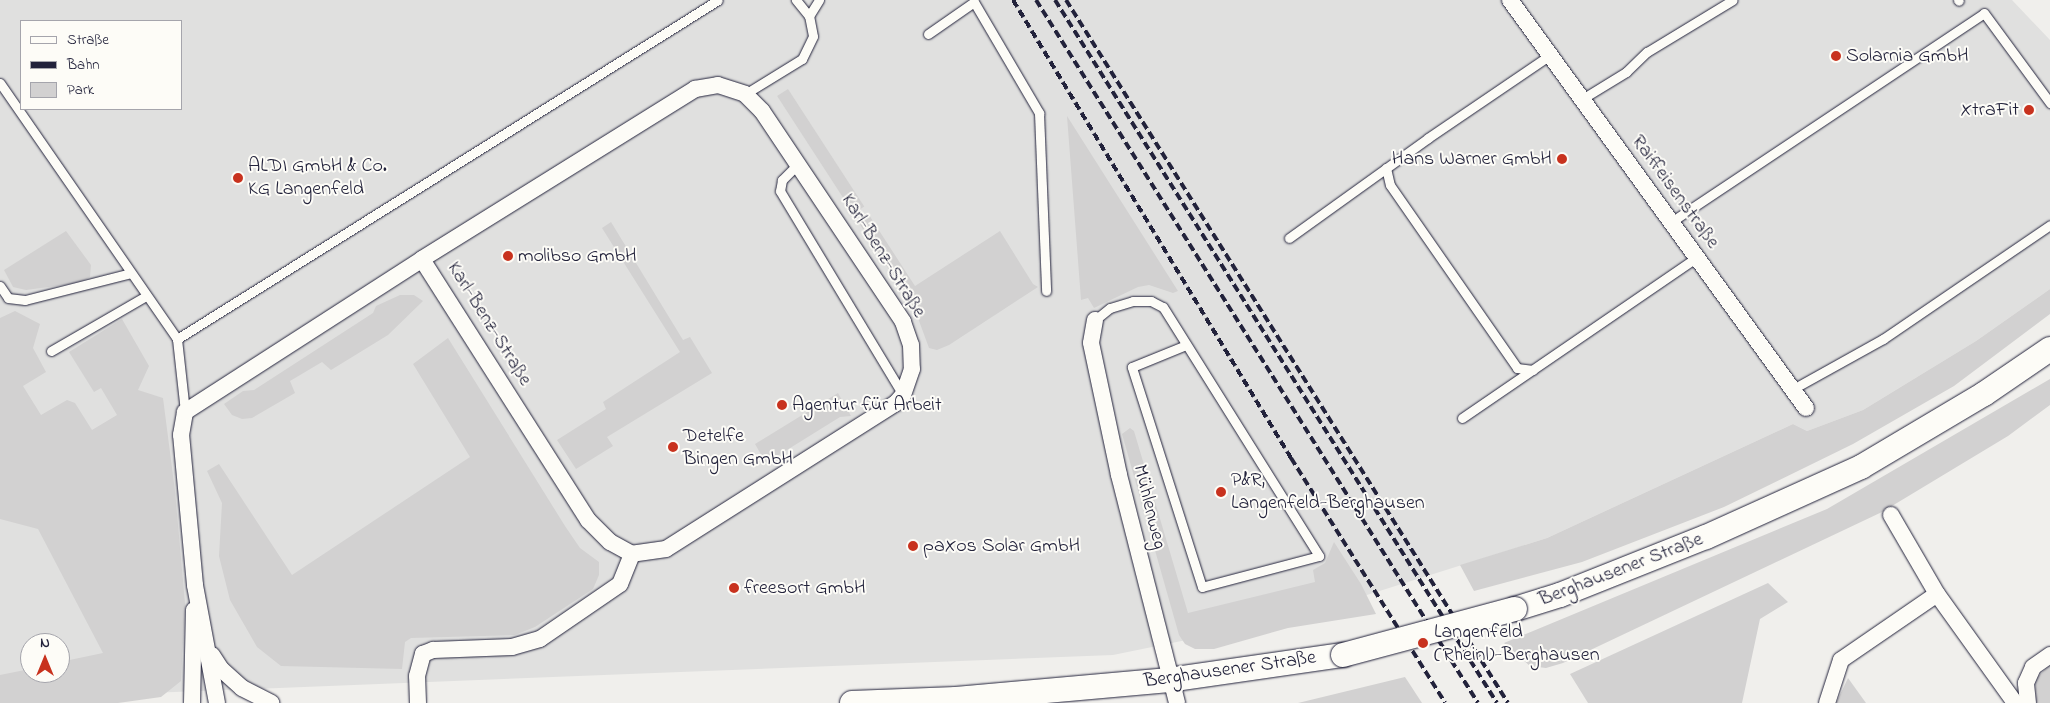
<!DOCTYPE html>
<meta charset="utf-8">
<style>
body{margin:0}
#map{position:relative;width:2050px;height:703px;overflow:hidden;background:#f0efec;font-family:"Indie Flower",sans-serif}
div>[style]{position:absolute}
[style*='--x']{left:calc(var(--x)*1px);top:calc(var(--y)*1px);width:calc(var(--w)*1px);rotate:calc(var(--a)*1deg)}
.built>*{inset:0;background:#e0e0df}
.green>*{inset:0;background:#d2d1d1;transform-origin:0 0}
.roads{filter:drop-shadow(0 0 1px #22223b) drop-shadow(0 0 1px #22223b)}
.service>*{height:9px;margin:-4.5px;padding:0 4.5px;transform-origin:4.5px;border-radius:4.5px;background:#fdfcf7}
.minor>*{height:16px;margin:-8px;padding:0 8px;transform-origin:8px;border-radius:8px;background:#fdfcf7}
.secondary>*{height:24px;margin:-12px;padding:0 12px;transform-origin:12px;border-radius:12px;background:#fdfcf7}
.rail>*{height:4px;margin-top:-2px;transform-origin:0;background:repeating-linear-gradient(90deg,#22223b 0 8px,transparent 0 12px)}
.bridges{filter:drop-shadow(0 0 1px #22223b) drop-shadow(0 0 1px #22223b)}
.secondary-bridge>*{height:24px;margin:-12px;padding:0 12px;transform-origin:12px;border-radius:12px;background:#fdfcf7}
.dots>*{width:14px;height:14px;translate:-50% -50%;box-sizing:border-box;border:2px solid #fdfcf7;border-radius:50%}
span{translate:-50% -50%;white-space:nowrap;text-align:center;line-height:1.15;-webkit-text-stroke:4px #fdfcf7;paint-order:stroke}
.poi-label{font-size:20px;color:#22223b}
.left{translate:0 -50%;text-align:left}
.right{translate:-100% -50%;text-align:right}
.street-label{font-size:20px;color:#22223b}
.legend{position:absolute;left:20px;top:20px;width:162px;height:90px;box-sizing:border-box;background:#fdfcf7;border:1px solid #a5a5ac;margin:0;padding:6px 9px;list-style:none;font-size:15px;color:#22223b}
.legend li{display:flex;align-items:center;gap:10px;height:25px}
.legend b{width:25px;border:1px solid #a5a5ac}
.north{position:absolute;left:20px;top:633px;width:50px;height:50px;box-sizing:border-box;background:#fdfcf7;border:1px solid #a5a5ac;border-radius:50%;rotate:0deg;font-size:14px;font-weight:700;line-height:20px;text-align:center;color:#22223b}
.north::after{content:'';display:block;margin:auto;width:18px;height:22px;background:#c8321e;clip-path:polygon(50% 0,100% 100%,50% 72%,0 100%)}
</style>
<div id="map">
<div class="built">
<div style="clip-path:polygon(evenodd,0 0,2012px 0,2050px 40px,2050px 289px,1976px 341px,1863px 410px,1807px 431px,1793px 424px,1547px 538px,1294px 618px,1113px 655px,74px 696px,0 703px,0 0,21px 21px,181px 21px,181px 109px,21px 109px,21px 21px,0 0,30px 643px,60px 643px,60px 673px,30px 673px,30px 643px)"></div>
</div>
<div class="green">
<div style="left:788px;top:89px;width:140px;height:13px;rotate:57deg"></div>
<div style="clip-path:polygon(1067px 116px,1178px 291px,1173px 293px,1149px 285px,1138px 287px,1094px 308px,1088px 298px,1081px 300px)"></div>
<div style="clip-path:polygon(869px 215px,915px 286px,1000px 231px,1033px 284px,1038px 287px,949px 345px,937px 350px,929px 348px,915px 310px,859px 223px)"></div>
<div style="clip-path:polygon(611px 222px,683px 340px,690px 337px,712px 373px,607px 437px,613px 446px,576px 469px,557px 440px,606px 409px,603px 402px,680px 352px,602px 228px)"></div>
<div style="clip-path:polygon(66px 231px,91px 265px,90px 277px,79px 283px,26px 290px,13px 287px,4px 270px)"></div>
<div style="clip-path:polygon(2050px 289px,2050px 314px,1954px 386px,1853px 444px,1724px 507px,1582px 562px,1474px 591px,1460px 565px,1547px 538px,1793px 424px,1807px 431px,1863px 410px,1976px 341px)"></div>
<div style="clip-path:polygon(400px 295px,414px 295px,423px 301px,388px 335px,331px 370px,322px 362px,290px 381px,295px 393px,252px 418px,242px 419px,232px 415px,224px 404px,243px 391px,254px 390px,373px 313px,376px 306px)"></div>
<div style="clip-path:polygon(15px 311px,40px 324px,33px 348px,46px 372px,23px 386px,41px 415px,67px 400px,75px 403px,92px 430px,117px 415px,101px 388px,94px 392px,69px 352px,122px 319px,149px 366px,138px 390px,163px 398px,175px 491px,185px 603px,181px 681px,161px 697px,118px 703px,0 703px,0 675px,30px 669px,30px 673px,60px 673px,60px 662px,103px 653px,38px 529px,0 519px,0 318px)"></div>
<div style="clip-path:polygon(448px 338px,565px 526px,580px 548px,599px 562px,599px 575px,593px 589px,535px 627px,515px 635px,411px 638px,405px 642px,402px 669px,281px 666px,257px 647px,230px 600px,219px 556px,222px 503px,207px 471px,219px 464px,292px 575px,470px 457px,413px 364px)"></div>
<div style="clip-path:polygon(2050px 379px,2050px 405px,2008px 436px,1882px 512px,1563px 663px,1546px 668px,1530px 666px,1504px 643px,1827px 509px)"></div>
<div style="clip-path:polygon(838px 393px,851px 416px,840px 417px,766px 463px,755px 444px)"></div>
<div style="clip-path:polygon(1130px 428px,1134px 431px,1188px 613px,1315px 582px,1313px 570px,1325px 563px,1334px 542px,1361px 584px,1376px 614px,1288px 628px,1214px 649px,1195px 649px,1185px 644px,1179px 635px,1122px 434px)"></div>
<div style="clip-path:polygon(1768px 583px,1788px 602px,1760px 619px,1742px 703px,1588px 703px,1570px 674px)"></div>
<div style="clip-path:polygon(2050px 665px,2050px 703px,2036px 703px,2035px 679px)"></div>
<div style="clip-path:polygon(1405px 677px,1422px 703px,1298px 703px)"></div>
<div style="clip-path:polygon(1848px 678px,1866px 703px,1836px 703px)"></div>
</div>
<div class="roads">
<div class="service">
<div style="--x:1958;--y:0;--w:1;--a:45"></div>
<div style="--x:809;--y:16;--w:19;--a:-58"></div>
<div style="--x:928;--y:34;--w:56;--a:-34.8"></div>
<div style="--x:974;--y:2;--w:129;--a:59.6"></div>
<div style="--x:1039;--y:113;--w:178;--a:87.7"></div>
<div style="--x:0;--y:83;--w:311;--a:55.3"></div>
<div style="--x:177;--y:339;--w:73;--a:83.7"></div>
<div style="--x:745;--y:94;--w:67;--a:-31.6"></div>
<div style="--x:802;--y:59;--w:25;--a:-64"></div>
<div style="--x:813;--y:36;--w:20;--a:-101"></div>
<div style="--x:809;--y:16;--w:21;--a:-129"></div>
<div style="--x:1582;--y:99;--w:52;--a:-31.5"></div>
<div style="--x:1626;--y:72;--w:29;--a:-44"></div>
<div style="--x:1647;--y:52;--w:100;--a:-31.2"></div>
<div style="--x:798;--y:164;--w:23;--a:135"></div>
<div style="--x:782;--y:180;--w:11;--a:100"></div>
<div style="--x:780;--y:191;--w:238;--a:58.9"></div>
<div style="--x:1386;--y:168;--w:17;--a:77"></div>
<div style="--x:1390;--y:185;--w:223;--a:55.2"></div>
<div style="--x:1517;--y:368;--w:16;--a:7"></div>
<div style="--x:1671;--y:222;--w:376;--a:-33.7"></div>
<div style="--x:1984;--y:13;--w:112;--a:53.7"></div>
<div style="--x:1289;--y:238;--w:171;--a:-35.7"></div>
<div style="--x:1428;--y:138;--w:148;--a:-34.2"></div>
<div style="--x:0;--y:286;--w:14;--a:56"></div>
<div style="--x:8;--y:298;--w:17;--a:7"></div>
<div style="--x:25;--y:300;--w:109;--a:-14.3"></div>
<div style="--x:1095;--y:320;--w:19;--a:-39"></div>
<div style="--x:1110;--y:308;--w:24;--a:-17"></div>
<div style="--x:1133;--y:301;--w:18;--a:0"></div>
<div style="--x:1151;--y:301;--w:13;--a:27"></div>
<div style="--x:1163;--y:307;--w:294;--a:57.9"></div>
<div style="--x:1319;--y:556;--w:121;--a:165.2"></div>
<div style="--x:1202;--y:587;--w:231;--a:-107.7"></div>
<div style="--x:1132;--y:367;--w:58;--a:-22.2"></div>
<div style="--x:177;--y:339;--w:638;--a:-32.07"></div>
<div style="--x:51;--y:351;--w:110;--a:-30.1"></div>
<div style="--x:1793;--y:389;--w:103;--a:-29.1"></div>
<div style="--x:1883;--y:339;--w:202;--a:-34.3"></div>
<div style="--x:1462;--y:418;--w:285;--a:-34.4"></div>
</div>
<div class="minor">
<div style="--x:1510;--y:0;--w:504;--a:54.04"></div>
<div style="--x:1095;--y:320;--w:23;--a:100"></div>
<div style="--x:1091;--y:343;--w:135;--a:78"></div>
<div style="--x:1119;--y:475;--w:235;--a:75.7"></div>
<div style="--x:1891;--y:515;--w:91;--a:59.8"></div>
<div style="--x:1937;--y:594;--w:134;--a:54.4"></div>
<div style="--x:212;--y:655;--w:17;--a:57"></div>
<div style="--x:221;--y:669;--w:28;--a:42"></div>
<div style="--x:242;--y:688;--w:33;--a:27"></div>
<div style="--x:192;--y:703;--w:93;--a:-88.8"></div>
<div style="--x:217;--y:703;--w:120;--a:-100.6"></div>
<div style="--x:195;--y:585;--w:151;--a:-95.3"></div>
<div style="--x:181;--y:435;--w:23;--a:-80"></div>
<div style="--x:185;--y:412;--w:282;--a:-32.8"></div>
<div style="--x:422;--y:259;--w:322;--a:-31.9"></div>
<div style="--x:695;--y:89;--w:23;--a:-10"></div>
<div style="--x:718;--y:85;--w:28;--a:18"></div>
<div style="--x:745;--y:94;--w:24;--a:45"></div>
<div style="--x:762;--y:111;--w:254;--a:56.2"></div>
<div style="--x:903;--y:322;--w:24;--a:71"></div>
<div style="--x:911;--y:345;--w:24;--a:88"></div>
<div style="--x:912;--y:369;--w:28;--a:109"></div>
<div style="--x:903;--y:395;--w:11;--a:131"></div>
<div style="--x:896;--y:403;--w:272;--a:147.6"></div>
<div style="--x:666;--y:549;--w:34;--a:172"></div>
<div style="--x:632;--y:554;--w:25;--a:-151"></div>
<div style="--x:610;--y:542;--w:31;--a:-135"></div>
<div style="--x:588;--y:520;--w:309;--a:-122.5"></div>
<div style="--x:418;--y:703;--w:27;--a:-92"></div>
<div style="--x:417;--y:676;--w:23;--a:-75"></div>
<div style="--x:423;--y:654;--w:11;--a:-22"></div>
<div style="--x:433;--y:650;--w:79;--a:-2.2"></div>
<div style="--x:512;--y:647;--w:29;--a:-16"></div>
<div style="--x:540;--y:639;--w:97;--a:-34.5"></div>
<div style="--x:620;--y:584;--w:32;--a:-68"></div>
<div style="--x:1827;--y:703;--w:45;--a:-72"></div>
<div style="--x:1841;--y:660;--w:116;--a:-34.5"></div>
<div style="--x:2028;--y:703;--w:20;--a:-96"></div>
<div style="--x:2026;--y:683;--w:17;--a:-66"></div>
<div style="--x:2033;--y:667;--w:21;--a:-35"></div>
</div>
<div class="secondary">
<div style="--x:1515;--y:609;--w:47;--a:-17.3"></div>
<div style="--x:1560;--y:595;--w:157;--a:-21.7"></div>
<div style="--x:1706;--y:537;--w:170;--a:-24.3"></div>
<div style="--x:1861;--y:467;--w:143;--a:-30.7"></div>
<div style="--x:1984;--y:394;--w:80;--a:-34.3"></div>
<div style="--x:852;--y:703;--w:104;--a:-2.2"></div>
<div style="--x:956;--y:699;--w:214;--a:-5.1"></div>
<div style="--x:1169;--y:680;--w:176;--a:-8.2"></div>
</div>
</div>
<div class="rail">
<div style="--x:1013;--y:0;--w:536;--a:58.74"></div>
<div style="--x:1291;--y:458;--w:289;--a:57.8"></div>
<div style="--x:1036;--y:0;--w:830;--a:57.84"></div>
<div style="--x:1055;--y:0;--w:830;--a:57.84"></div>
<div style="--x:1066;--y:0;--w:830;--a:57.84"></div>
</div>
<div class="bridges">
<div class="secondary-bridge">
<div style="--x:1343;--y:655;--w:178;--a:-15"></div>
</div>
</div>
<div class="dots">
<div style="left:1836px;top:56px;background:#c8321e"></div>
<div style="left:2029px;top:110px;background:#c8321e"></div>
<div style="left:1562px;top:159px;background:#c8321e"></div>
<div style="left:238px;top:178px;background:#c8321e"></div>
<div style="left:508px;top:256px;background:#c8321e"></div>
<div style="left:782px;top:405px;background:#c8321e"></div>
<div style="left:673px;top:447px;background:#c8321e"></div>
<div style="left:1221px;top:492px;background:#c8321e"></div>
<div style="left:913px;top:546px;background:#c8321e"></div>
<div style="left:734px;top:588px;background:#c8321e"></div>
<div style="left:1423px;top:643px;background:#c8321e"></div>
</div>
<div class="poi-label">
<span class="left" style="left:1846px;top:56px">Solarnia GmbH</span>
<span class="right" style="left:2019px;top:110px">XtraFit</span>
<span class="right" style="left:1552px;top:159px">Hans Warner GmbH</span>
<span class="left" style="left:248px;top:178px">ALDI GmbH &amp; Co.<br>KG Langenfeld</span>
<span class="left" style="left:518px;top:256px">molibso GmbH</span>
<span class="left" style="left:792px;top:405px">Agentur für Arbeit</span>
<span class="left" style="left:683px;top:448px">Detelfe<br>Bingen GmbH</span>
<span class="left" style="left:1231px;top:492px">P&amp;R,<br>Langenfeld-Berghausen</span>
<span class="left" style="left:923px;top:546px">paXos Solar GmbH</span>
<span class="left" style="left:744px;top:588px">freesort GmbH</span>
<span class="left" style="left:1434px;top:644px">Langenfeld<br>(Rheinl)-Berghausen</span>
</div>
<div class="street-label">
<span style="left:1675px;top:192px;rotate:54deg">Raiffeisenstraße</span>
<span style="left:883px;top:256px;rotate:58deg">Karl-Benz-Straße</span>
<span style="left:489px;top:324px;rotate:58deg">Karl-Benz-Straße</span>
<span style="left:1149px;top:507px;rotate:76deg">Mühlenweg</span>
<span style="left:1621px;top:570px;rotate:-21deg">Berghausener Straße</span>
<span style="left:1230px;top:670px;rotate:-8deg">Berghausener Straße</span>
</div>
<ul class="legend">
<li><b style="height:6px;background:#fdfcf7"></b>Straße</li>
<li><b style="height:6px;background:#22223b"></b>Bahn</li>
<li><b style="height:14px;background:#d2d1d1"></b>Park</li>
</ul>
<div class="north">N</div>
</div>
